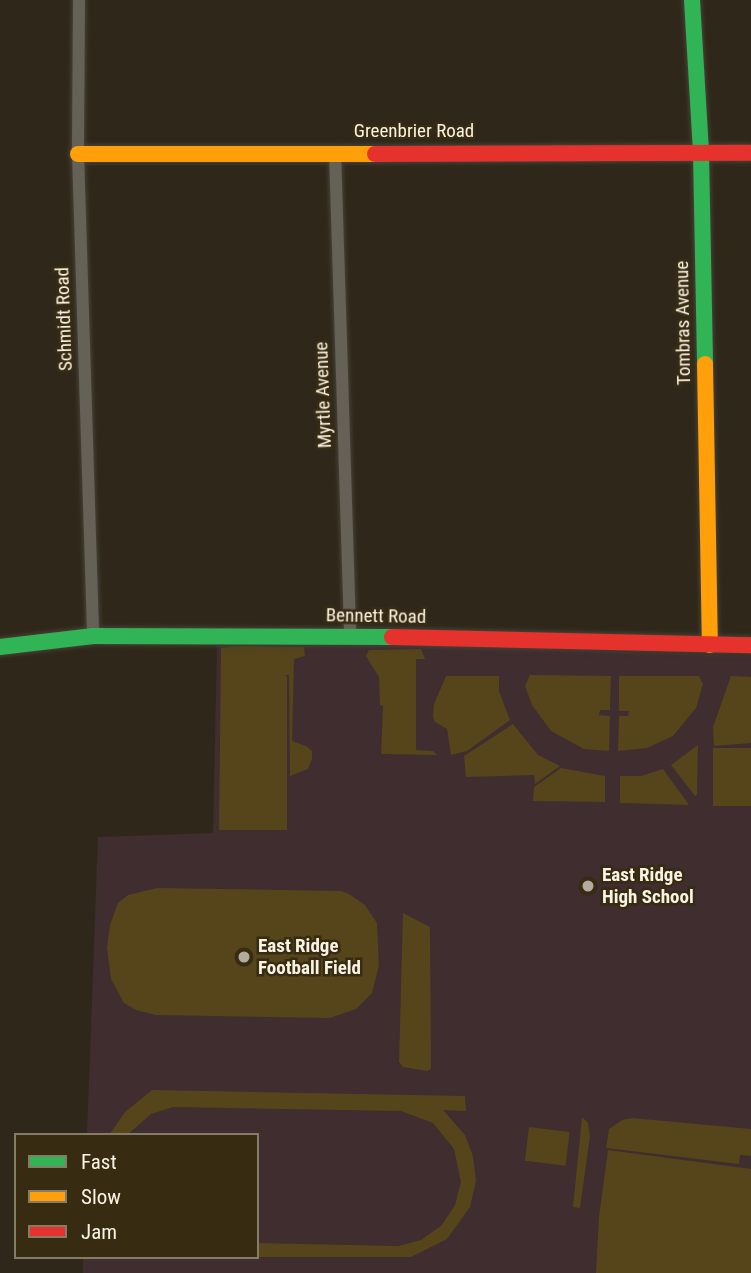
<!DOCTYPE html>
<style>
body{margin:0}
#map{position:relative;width:751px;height:1273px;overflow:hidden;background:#2f281a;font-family:"Roboto Condensed",sans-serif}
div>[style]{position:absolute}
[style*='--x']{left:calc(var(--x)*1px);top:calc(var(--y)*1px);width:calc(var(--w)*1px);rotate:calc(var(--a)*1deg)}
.education>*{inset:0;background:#3f2d2f}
.green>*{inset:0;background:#56441b;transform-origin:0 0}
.roads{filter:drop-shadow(0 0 2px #474237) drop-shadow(0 0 2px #474237)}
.street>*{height:12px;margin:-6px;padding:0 6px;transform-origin:6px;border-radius:6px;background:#666157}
.fast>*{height:16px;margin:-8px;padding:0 8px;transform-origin:8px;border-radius:8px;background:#30b455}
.slow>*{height:16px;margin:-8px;padding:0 8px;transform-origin:8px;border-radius:8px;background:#ff9f0a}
.jam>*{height:16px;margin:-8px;padding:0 8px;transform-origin:8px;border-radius:8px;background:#e5322d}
.dots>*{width:19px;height:19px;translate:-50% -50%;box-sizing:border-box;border:4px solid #372b12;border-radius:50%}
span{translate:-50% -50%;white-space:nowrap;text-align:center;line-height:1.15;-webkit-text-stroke:5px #372b12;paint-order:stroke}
.street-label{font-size:19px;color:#faf3e4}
.poi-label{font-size:19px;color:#faf3e4;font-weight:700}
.left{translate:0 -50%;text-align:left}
.legend{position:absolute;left:14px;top:1133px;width:245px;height:126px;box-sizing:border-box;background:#372b12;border:2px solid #857b66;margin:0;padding:9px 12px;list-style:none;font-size:21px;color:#faf3e4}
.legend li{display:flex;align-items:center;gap:14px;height:35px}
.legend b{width:35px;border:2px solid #857b66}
</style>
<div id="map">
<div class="education">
<div style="clip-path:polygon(419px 645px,751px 656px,751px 1273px,83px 1273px,83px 1257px,257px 1257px,257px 1135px,87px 1135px,98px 837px,213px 833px,217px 646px)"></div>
</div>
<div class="green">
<div style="clip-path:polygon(235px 646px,304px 647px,305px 656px,294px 659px,292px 741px,306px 746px,312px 751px,312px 759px,308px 769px,290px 776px,289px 675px,284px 675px,287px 676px,287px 830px,219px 830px,221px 648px)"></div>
<div style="clip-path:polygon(421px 649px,425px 659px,416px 659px,416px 750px,433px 751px,437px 755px,381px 754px,383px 706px,380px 705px,379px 677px,366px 656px,369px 650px)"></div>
<div style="clip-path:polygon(530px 675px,611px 676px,610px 710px,600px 710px,599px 715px,610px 716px,609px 751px,584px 749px,551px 731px,532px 705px,525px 686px)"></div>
<div style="clip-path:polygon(446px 676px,499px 676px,499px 691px,510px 720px,467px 751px,451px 755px,447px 729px,435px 722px,433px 717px,434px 704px)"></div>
<div style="clip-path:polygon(619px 676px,699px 676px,703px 684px,696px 708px,673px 736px,647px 748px,618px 751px,619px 716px,628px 716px,629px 711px,619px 711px)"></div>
<div style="clip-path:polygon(731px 676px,751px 677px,751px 743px,714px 746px,713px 727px)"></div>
<div style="clip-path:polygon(513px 724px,538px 755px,560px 766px,535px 784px,534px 775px,466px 777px,464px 756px)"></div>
<div style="clip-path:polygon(698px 745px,697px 795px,695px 796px,671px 765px)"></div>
<div style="left:751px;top:748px;width:58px;height:38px;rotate:90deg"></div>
<div style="clip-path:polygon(561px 768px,605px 776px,605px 802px,533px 801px,534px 787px)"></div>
<div style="clip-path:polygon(663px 769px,689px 805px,620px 803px,620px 776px,641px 776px)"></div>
<div style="clip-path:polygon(157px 888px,341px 891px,349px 894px,365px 905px,377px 923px,379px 965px,372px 993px,356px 1009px,330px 1018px,156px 1015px,136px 1010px,124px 1003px,111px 979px,107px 947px,110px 925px,118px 903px,128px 895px)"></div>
<div style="clip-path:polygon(403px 913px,430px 927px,431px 1069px,427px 1071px,403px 1067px,399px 1062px)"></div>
<div style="clip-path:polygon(152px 1090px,465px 1096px,466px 1111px,443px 1110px,465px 1135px,473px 1156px,476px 1181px,470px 1207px,447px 1239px,411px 1257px,236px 1257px,257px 1257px,257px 1243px,398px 1246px,421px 1240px,441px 1226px,455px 1205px,461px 1182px,454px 1149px,433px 1123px,401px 1111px,173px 1107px,151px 1114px,127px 1135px,109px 1135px,125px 1112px)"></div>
<div style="clip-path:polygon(582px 1117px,588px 1123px,590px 1136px,580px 1208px,573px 1207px)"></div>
<div style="clip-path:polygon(632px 1118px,751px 1129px,751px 1156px,740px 1155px,739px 1164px,606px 1148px,609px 1129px,622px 1120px)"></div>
<div style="left:529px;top:1127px;width:41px;height:34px;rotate:7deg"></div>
<div style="clip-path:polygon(608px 1150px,751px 1169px,751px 1273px,596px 1273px,599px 1217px)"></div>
</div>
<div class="roads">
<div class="street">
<div style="--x:79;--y:0;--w:154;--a:90.4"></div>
<div style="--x:78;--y:154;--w:482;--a:88.2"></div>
<div style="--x:335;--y:152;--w:484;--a:88.2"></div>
</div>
<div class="fast">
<div style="--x:692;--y:0;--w:153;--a:86.6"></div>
<div style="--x:701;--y:153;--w:211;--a:88.9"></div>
<div style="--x:0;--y:647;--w:94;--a:-6.7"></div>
<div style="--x:93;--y:636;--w:299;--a:0.2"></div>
</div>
<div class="slow">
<div style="--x:78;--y:154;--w:297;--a:0"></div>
<div style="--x:705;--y:364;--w:281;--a:89"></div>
</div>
<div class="jam">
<div style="--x:375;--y:154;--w:376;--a:-0.2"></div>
<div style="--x:392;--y:637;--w:359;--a:1.3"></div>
</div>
</div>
<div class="dots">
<div style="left:588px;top:886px;background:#b3ac9d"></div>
<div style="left:244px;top:957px;background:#b3ac9d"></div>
</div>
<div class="street-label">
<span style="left:414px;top:131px">Greenbrier Road</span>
<span style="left:64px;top:319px;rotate:-92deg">Schmidt Road</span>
<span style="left:683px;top:323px;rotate:-91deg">Tombras Avenue</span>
<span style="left:323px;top:395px;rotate:-92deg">Myrtle Avenue</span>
<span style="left:376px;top:616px;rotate:1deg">Bennett Road</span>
</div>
<div class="poi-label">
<span class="left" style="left:602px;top:886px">East Ridge<br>High School</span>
<span class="left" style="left:258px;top:957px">East Ridge<br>Football Field</span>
</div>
<ul class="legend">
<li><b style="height:9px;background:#30b455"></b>Fast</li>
<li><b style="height:9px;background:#ff9f0a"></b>Slow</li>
<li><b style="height:9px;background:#e5322d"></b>Jam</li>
</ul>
</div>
